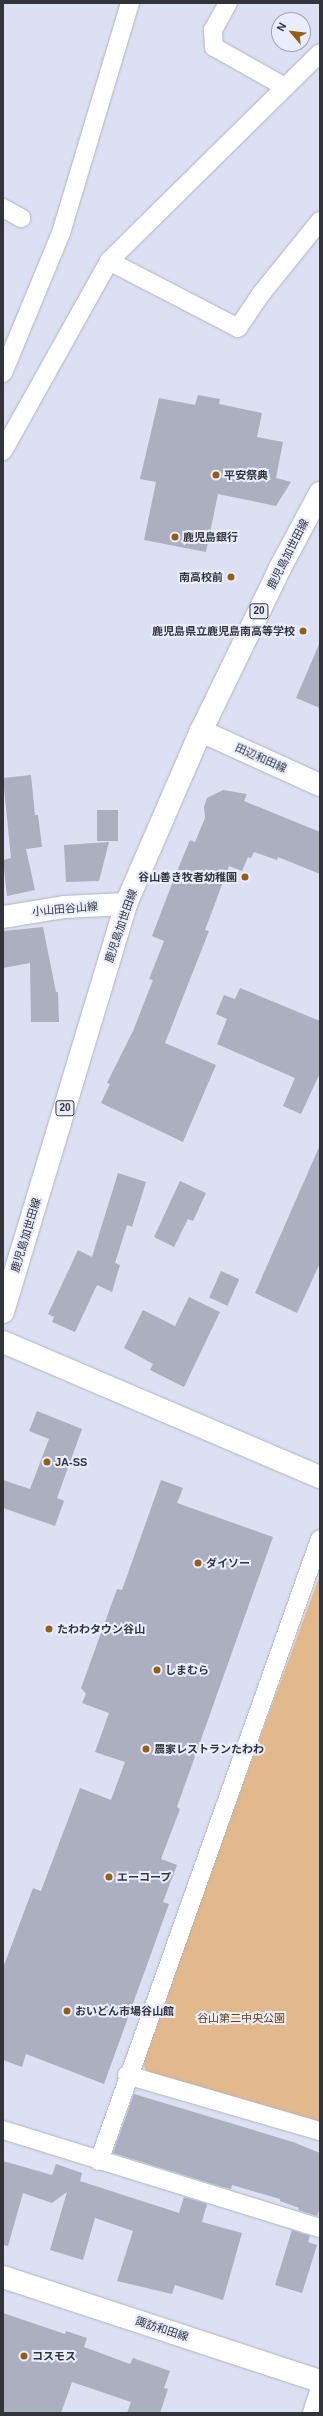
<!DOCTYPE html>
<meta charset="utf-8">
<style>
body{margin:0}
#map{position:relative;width:323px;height:2416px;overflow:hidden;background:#dce0f2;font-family:Arial,"Noto Sans JP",sans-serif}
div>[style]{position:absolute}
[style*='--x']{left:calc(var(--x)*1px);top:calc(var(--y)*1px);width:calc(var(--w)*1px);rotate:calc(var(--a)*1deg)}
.green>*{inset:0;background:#e2b98c}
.building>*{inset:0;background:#abafbf;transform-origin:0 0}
.roads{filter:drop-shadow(0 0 1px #b0b3c4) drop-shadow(0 0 1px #b0b3c4)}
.street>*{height:18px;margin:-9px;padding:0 9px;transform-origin:9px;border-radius:9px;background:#fff}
.secondary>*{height:22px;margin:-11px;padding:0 11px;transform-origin:11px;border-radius:11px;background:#fff}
.primary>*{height:22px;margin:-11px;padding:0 11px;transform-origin:11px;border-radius:11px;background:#fff}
.dots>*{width:11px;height:11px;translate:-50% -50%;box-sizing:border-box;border:2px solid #e9edff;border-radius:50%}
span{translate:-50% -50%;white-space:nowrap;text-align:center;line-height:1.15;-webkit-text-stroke:4px #e9edff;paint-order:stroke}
.shield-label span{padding:1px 3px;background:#e9edff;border:1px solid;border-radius:3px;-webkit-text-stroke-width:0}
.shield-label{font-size:10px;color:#32343a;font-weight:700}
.poi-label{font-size:11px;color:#32343a;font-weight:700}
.left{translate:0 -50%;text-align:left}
.right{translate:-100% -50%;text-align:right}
.street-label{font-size:11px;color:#32343a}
.park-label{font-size:11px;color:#684107}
.frame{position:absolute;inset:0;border:4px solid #32343a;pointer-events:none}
.north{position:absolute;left:271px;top:12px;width:40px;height:40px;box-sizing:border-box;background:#e9edff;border:1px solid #a0a3b0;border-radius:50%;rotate:298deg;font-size:11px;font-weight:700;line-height:16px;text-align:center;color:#32343a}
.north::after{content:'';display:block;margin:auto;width:14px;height:18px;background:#945f15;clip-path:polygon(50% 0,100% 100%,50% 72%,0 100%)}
</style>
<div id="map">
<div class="green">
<div style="clip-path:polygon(320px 1575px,320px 2125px,146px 2071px,142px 2058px)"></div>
</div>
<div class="building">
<div style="clip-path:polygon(198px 395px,220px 399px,219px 404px,262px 413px,257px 437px,283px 442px,276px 478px,291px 482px,276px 506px,218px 494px,206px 552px,144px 540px,156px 482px,140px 479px,159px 398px,195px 405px)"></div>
<div style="clip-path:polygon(320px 642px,320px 708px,296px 698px)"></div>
<div style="clip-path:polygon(31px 775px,35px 815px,38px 815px,42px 847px,26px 849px,35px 890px,7px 896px,3px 860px,11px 858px,3px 778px)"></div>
<div style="clip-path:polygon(223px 790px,247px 794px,244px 801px,320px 832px,320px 874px,278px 857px,277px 860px,254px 852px,251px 858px,248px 857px,242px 871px,229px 866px,205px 930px,209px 931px,165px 1043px,216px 1065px,183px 1142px,101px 1103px,110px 1084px,107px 1083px,133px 1031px,153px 980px,149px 979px,164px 941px,152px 936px,175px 876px,190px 840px,195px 842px,205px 818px,204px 807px,207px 798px)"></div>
<div style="left:97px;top:810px;width:21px;height:31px"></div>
<div style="clip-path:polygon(109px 842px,99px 881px,66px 882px,64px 845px)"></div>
<div style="clip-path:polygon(43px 927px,56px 992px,58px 992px,59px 1022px,31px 1022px,30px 963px,3px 968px,3px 931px)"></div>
<div style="clip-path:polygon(240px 988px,320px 1021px,320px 1073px,301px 1114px,283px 1106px,295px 1078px,217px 1044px,227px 1019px,216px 1014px,224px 995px,235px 999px)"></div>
<div style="clip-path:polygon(320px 1145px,320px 1263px,297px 1313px,255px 1293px)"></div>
<div style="clip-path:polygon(118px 1173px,146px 1182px,132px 1227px,127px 1225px,115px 1263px,120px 1265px,112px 1292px,97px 1285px,75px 1332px,52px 1322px,54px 1317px,48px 1314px,78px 1250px,92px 1257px)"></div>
<div style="clip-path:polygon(180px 1181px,206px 1193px,193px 1221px,188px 1219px,174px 1247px,154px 1237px)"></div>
<div style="left:221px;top:1271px;width:20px;height:29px;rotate:24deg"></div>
<div style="clip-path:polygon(189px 1297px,220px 1312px,184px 1387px,150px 1370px,153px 1364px,124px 1348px,143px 1310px,175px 1326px)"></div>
<div style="clip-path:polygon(37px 1411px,82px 1429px,57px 1498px,64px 1501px,55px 1526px,3px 1508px,3px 1480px,30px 1489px,49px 1439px,29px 1431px)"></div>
<div style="clip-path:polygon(161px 1480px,183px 1488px,177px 1503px,273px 1537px,177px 1807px,180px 1809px,161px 1859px,177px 1865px,163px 1902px,169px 1904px,104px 2084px,26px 2054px,22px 2067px,3px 2060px,3px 1968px,33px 1888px,41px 1891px,80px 1788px,111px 1800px,125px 1762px,95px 1752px,109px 1713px,82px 1703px,86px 1694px,81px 1688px,117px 1589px,122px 1590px)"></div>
<div style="clip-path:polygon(134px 2094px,293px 2142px,320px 2153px,320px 2207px,317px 2216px,298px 2210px,299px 2208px,280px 2201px,280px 2199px,232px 2185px,231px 2189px,219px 2186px,113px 2153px)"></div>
<div style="clip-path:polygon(3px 2161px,52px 2175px,56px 2164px,82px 2173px,80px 2181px,179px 2213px,184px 2197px,207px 2204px,202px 2222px,242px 2233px,223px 2300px,175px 2285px,172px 2294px,117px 2281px,133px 2231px,95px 2218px,83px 2260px,50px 2250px,67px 2192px,52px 2203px,23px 2193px,8px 2246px,3px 2245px)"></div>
<div style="clip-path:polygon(292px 2230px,310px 2236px,308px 2242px,317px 2245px,302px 2293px,275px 2285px)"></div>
<div style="clip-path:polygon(3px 2313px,65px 2334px,66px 2331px,87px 2338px,84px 2347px,130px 2364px,133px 2358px,170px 2371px,164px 2388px,168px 2389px,160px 2413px,127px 2413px,131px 2402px,72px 2382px,61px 2413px,3px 2413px)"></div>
</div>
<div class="roads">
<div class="street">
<div style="--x:228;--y:3;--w:31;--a:119"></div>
<div style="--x:213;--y:30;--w:17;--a:87"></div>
<div style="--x:214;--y:47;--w:81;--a:29.4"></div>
<div style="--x:3;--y:208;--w:21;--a:29"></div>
<div style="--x:109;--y:261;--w:296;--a:-44.6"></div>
<div style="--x:3;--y:373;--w:152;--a:-67.5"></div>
<div style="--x:61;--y:233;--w:240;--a:-73.3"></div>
<div style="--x:3;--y:451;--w:218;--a:-60.8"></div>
<div style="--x:109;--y:261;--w:145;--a:27.4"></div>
<div style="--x:238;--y:328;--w:41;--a:-55.9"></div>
<div style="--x:261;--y:294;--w:94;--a:-51.1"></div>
<div style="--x:127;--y:2075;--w:201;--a:16.2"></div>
<div style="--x:3;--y:2130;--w:332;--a:17.2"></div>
<div style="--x:99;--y:2161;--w:660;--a:-70.44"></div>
<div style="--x:312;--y:2413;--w:26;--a:-72"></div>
</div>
<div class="secondary">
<div style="--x:201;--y:731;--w:131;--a:24.4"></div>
<div style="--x:3;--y:917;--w:62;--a:-9.3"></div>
<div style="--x:64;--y:907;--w:62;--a:-2.8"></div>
<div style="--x:3;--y:1342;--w:345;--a:23.1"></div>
<div style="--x:3;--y:2277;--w:334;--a:18.2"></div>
</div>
<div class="primary">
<div style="--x:3;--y:1312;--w:426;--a:-73.2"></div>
<div style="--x:126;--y:904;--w:189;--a:-66.6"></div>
<div style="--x:201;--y:731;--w:181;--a:-64.1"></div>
<div style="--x:280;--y:568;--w:85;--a:-61.9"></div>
</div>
</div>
<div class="dots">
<div style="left:216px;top:475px;background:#945f15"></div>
<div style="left:175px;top:537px;background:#945f15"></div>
<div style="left:231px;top:577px;background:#945f15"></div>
<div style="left:303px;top:631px;background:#945f15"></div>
<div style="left:245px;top:877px;background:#945f15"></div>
<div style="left:47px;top:1462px;background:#945f15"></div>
<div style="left:198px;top:1563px;background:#945f15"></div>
<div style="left:49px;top:1629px;background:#945f15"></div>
<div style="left:157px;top:1670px;background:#945f15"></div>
<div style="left:146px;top:1749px;background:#945f15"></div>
<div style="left:109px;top:1877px;background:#945f15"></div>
<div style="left:67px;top:2011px;background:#945f15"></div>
<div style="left:24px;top:2356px;background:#945f15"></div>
</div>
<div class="shield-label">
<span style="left:259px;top:611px">20</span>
<span style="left:65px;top:1108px">20</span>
</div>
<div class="poi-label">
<span class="left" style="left:224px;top:475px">平安祭典</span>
<span class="left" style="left:183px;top:537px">鹿児島銀行</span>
<span class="right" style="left:223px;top:577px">南高校前</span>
<span class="right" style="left:295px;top:631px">鹿児島県立鹿児島南高等学校</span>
<span class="right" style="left:237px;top:877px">谷山善き牧者幼稚園</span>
<span class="left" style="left:55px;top:1462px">JA-SS</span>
<span class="left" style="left:206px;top:1563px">ダイソー</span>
<span class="left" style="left:57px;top:1629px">たわわタウン谷山</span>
<span class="left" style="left:165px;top:1670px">しまむら</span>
<span class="left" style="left:154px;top:1749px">農家レストランたわわ</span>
<span class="left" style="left:117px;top:1877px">エーコープ</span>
<span class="left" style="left:75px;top:2011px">おいどん市場谷山館</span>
<span class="left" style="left:32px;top:2356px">コスモス</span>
</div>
<div class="street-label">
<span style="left:288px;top:554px;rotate:-63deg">鹿児島加世田線</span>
<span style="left:261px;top:758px;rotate:24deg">田辺和田線</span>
<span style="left:65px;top:909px;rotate:-5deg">小山田谷山線</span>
<span style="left:121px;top:926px;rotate:-71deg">鹿児島加世田線</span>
<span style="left:26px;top:1235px;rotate:-73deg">鹿児島加世田線</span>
<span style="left:162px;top:2329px;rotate:18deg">諏訪和田線</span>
</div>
<div class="park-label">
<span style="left:241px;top:2018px">谷山第二中央公園</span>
</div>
<div class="frame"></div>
<div class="north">N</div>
</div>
